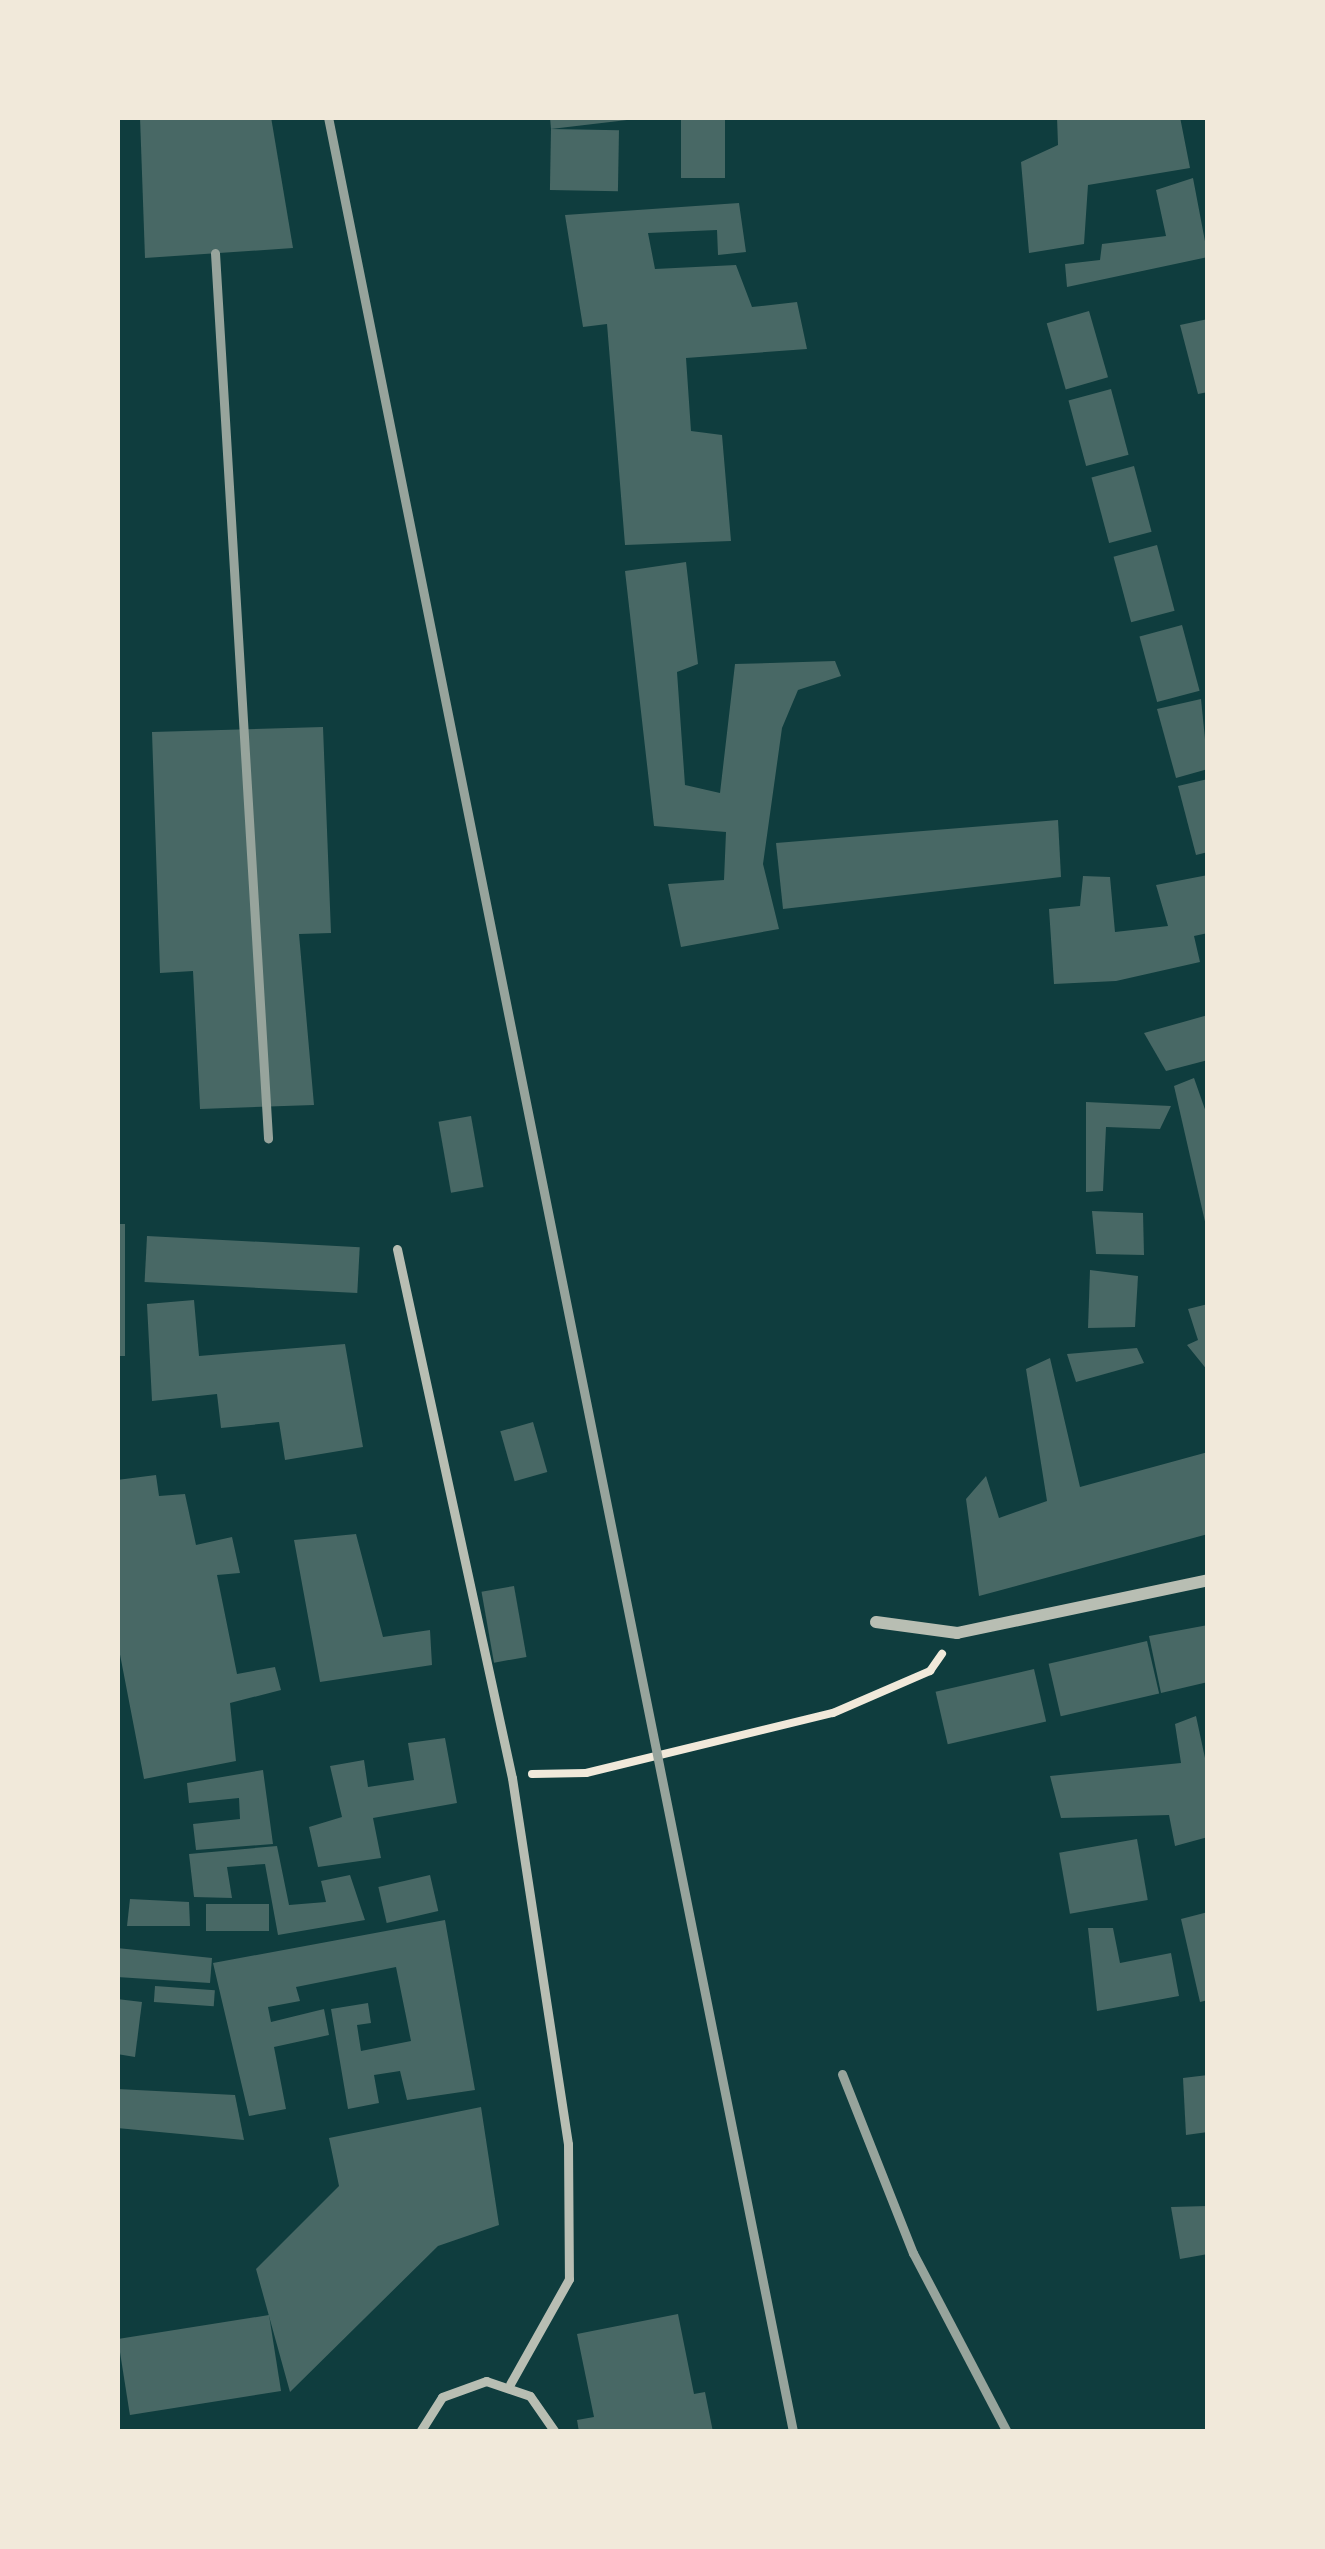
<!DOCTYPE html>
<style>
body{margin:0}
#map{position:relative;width:1325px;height:2549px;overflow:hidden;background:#0f3d3e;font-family:"Alegreya Sans",sans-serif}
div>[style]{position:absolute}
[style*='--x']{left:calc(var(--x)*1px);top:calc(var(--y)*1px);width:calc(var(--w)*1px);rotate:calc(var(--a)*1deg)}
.building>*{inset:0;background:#486865;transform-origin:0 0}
.path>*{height:8px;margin:-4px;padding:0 4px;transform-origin:4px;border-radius:4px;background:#f1e9da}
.service>*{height:9px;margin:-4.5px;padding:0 4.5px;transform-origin:4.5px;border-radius:4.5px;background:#b8beb3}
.minor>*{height:12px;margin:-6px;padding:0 6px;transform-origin:6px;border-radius:6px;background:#b8beb3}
.rail>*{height:9px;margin:-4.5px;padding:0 4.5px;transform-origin:4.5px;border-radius:4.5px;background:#97a49c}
span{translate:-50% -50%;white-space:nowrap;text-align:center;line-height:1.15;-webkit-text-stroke:12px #f1e9da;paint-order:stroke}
.frame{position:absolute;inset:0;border:120px solid #f1e9da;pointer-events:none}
</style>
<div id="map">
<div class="building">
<div style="clip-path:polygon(140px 117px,271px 117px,293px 248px,145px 258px)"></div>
<div style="clip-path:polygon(550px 117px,627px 117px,627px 120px,551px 129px)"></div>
<div style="left:681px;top:117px;width:44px;height:61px"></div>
<div style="clip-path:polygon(1057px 117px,1180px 117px,1190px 168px,1088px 185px,1084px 244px,1029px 253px,1021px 162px,1058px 145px)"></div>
<div style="left:551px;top:129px;width:68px;height:61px;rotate:1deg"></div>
<div style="clip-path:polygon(1193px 178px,1208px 257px,1067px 287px,1065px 264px,1100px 260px,1102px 244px,1166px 236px,1156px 190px)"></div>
<div style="clip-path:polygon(739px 203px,746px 252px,718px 255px,717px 230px,648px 233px,655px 269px,736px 265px,752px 307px,797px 302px,807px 349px,686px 358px,691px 431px,722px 435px,731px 541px,625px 545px,607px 324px,583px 327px,565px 215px)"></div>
<div style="left:1089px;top:311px;width:69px;height:44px;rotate:74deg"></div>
<div style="clip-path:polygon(1208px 319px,1208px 392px,1198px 394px,1180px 325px)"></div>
<div style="left:1111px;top:389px;width:68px;height:44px;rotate:75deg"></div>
<div style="left:1134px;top:466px;width:68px;height:44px;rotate:75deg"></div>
<div style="left:1157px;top:545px;width:68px;height:45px;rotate:75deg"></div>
<div style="clip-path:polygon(686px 562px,698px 664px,677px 672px,685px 785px,720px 793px,735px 664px,835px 661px,841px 676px,798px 690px,782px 728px,763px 864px,779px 929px,681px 947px,668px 884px,724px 880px,726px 832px,654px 826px,625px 571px)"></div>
<div style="left:1182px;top:625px;width:68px;height:44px;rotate:75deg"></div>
<div style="clip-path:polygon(1201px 699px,1208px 769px,1176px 778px,1157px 709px)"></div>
<div style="clip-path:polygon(323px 727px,331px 933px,299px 934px,314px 1105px,200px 1109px,193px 971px,160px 973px,152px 732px)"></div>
<div style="clip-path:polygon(1208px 779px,1208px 852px,1196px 855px,1178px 786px)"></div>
<div style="clip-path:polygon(1058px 820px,1061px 877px,783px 909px,776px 843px)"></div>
<div style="clip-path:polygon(1208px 875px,1208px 933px,1194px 936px,1200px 962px,1116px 981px,1054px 984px,1049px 909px,1080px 906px,1083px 876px,1110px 877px,1115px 932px,1168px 926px,1156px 885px)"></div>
<div style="clip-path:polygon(1208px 1015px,1208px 1060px,1166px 1071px,1144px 1033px)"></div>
<div style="clip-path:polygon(1194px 1078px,1208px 1118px,1206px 1226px,1174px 1086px)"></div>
<div style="clip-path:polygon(1086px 1102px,1171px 1106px,1160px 1129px,1106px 1127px,1103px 1191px,1086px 1192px)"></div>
<div style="left:471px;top:1116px;width:72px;height:33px;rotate:80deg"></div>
<div style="clip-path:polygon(1092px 1211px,1143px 1213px,1144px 1255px,1096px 1254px)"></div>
<div style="left:117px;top:1224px;width:8px;height:132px"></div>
<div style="left:147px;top:1236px;width:213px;height:46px;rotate:3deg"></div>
<div style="clip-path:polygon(1090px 1270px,1138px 1276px,1135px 1327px,1088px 1328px)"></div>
<div style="clip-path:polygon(194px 1300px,199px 1356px,345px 1344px,363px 1447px,285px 1460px,279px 1422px,221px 1428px,217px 1394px,152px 1401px,147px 1304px)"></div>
<div style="clip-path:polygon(1208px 1304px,1208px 1371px,1187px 1345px,1198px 1340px,1188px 1309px)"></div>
<div style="clip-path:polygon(1137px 1348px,1144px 1363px,1076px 1382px,1067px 1354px)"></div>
<div style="clip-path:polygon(1050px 1358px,1080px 1487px,1208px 1452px,1208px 1534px,979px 1596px,966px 1499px,986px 1476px,999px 1518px,1047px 1501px,1026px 1369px)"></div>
<div style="left:533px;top:1422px;width:52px;height:34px;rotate:74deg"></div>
<div style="clip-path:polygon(156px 1475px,159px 1496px,185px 1494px,196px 1545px,232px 1537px,240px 1573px,217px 1575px,237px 1674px,275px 1667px,281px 1690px,230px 1703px,236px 1761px,144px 1779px,117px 1639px,117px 1480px)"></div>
<div style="clip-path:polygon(356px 1534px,383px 1637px,430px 1630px,432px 1665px,320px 1682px,294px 1540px)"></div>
<div style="left:514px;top:1586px;width:72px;height:33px;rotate:80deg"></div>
<div style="clip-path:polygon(1208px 1625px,1208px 1682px,1161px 1693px,1149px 1636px)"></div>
<div style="left:1147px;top:1641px;width:54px;height:101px;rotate:77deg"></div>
<div style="left:1034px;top:1669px;width:54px;height:101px;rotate:77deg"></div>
<div style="clip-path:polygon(1196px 1716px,1208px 1772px,1208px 1837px,1175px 1846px,1169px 1815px,1061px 1818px,1050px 1776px,1181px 1763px,1175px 1724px)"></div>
<div style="clip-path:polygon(445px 1738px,457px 1803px,373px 1818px,381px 1858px,318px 1867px,309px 1827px,342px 1817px,330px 1766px,364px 1760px,368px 1787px,414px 1780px,408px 1743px)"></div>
<div style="clip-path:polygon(263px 1770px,273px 1844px,196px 1850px,193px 1824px,240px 1819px,239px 1798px,189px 1803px,187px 1783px)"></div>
<div style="left:1137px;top:1839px;width:62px;height:79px;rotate:80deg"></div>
<div style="clip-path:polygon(277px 1846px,289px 1905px,326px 1902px,321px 1881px,350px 1875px,365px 1920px,278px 1935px,265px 1864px,227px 1867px,232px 1898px,194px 1897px,189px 1854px)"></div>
<div style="left:430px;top:1875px;width:37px;height:53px;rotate:77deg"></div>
<div style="clip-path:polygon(130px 1899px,189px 1902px,190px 1926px,127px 1926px)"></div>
<div style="left:206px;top:1904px;width:63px;height:27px"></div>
<div style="clip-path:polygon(1208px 1912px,1208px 2000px,1200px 2002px,1181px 1919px)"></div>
<div style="clip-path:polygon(445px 1920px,475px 2090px,407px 2100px,400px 2071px,374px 2075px,379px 2103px,348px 2109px,331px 2009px,368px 2003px,371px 2023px,357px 2025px,361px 2051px,411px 2041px,396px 1967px,296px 1987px,300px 2001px,268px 2007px,271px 2022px,324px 2009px,329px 2035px,274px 2047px,286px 2109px,249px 2116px,213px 1963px)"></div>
<div style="clip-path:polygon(1088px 1928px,1113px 1928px,1120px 1963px,1171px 1953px,1179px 1996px,1097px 2011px)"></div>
<div style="clip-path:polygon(117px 1948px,212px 1958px,210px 1983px,117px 1977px)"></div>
<div style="left:155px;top:1986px;width:60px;height:16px;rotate:4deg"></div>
<div style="clip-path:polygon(117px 1999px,142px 2002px,135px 2057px,117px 2054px)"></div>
<div style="clip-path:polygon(1208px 2075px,1208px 2132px,1186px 2135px,1183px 2078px)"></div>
<div style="clip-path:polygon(117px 2089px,235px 2095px,244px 2140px,117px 2128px)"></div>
<div style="clip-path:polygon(481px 2107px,499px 2225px,438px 2246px,290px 2392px,256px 2269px,339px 2186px,329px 2138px)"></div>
<div style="clip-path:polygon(1208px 2206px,1208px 2254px,1180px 2259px,1171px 2207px)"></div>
<div style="clip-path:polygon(678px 2314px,694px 2394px,705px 2392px,713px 2432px,579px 2432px,577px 2420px,594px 2417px,577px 2334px)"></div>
<div style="left:269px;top:2315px;width:77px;height:153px;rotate:81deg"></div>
</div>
<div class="path">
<div style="--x:532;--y:1774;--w:54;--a:-1.1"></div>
<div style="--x:586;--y:1773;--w:254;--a:-13.7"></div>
<div style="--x:833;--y:1713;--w:106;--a:-23.4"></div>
<div style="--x:930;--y:1671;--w:21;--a:-55"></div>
</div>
<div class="service">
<div style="--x:397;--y:1249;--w:541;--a:77.74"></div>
<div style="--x:512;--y:1778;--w:370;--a:81.3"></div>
<div style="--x:568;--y:2144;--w:135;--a:89.6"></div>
<div style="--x:569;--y:2279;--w:120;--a:119.3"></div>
<div style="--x:420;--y:2432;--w:41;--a:-57.8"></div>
<div style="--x:442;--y:2397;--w:47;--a:-20"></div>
<div style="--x:486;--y:2381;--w:46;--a:18.8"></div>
<div style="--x:530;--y:2396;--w:44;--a:55.2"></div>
</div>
<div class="minor">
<div style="--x:876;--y:1622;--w:82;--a:7.7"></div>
<div style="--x:957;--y:1633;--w:257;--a:-11.9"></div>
</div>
<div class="rail">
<div style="--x:328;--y:117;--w:2361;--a:78.64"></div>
<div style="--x:215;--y:253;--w:887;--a:86.57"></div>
<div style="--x:842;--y:2074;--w:193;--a:68.4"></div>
<div style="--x:913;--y:2253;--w:202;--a:62.3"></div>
</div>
<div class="frame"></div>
</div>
